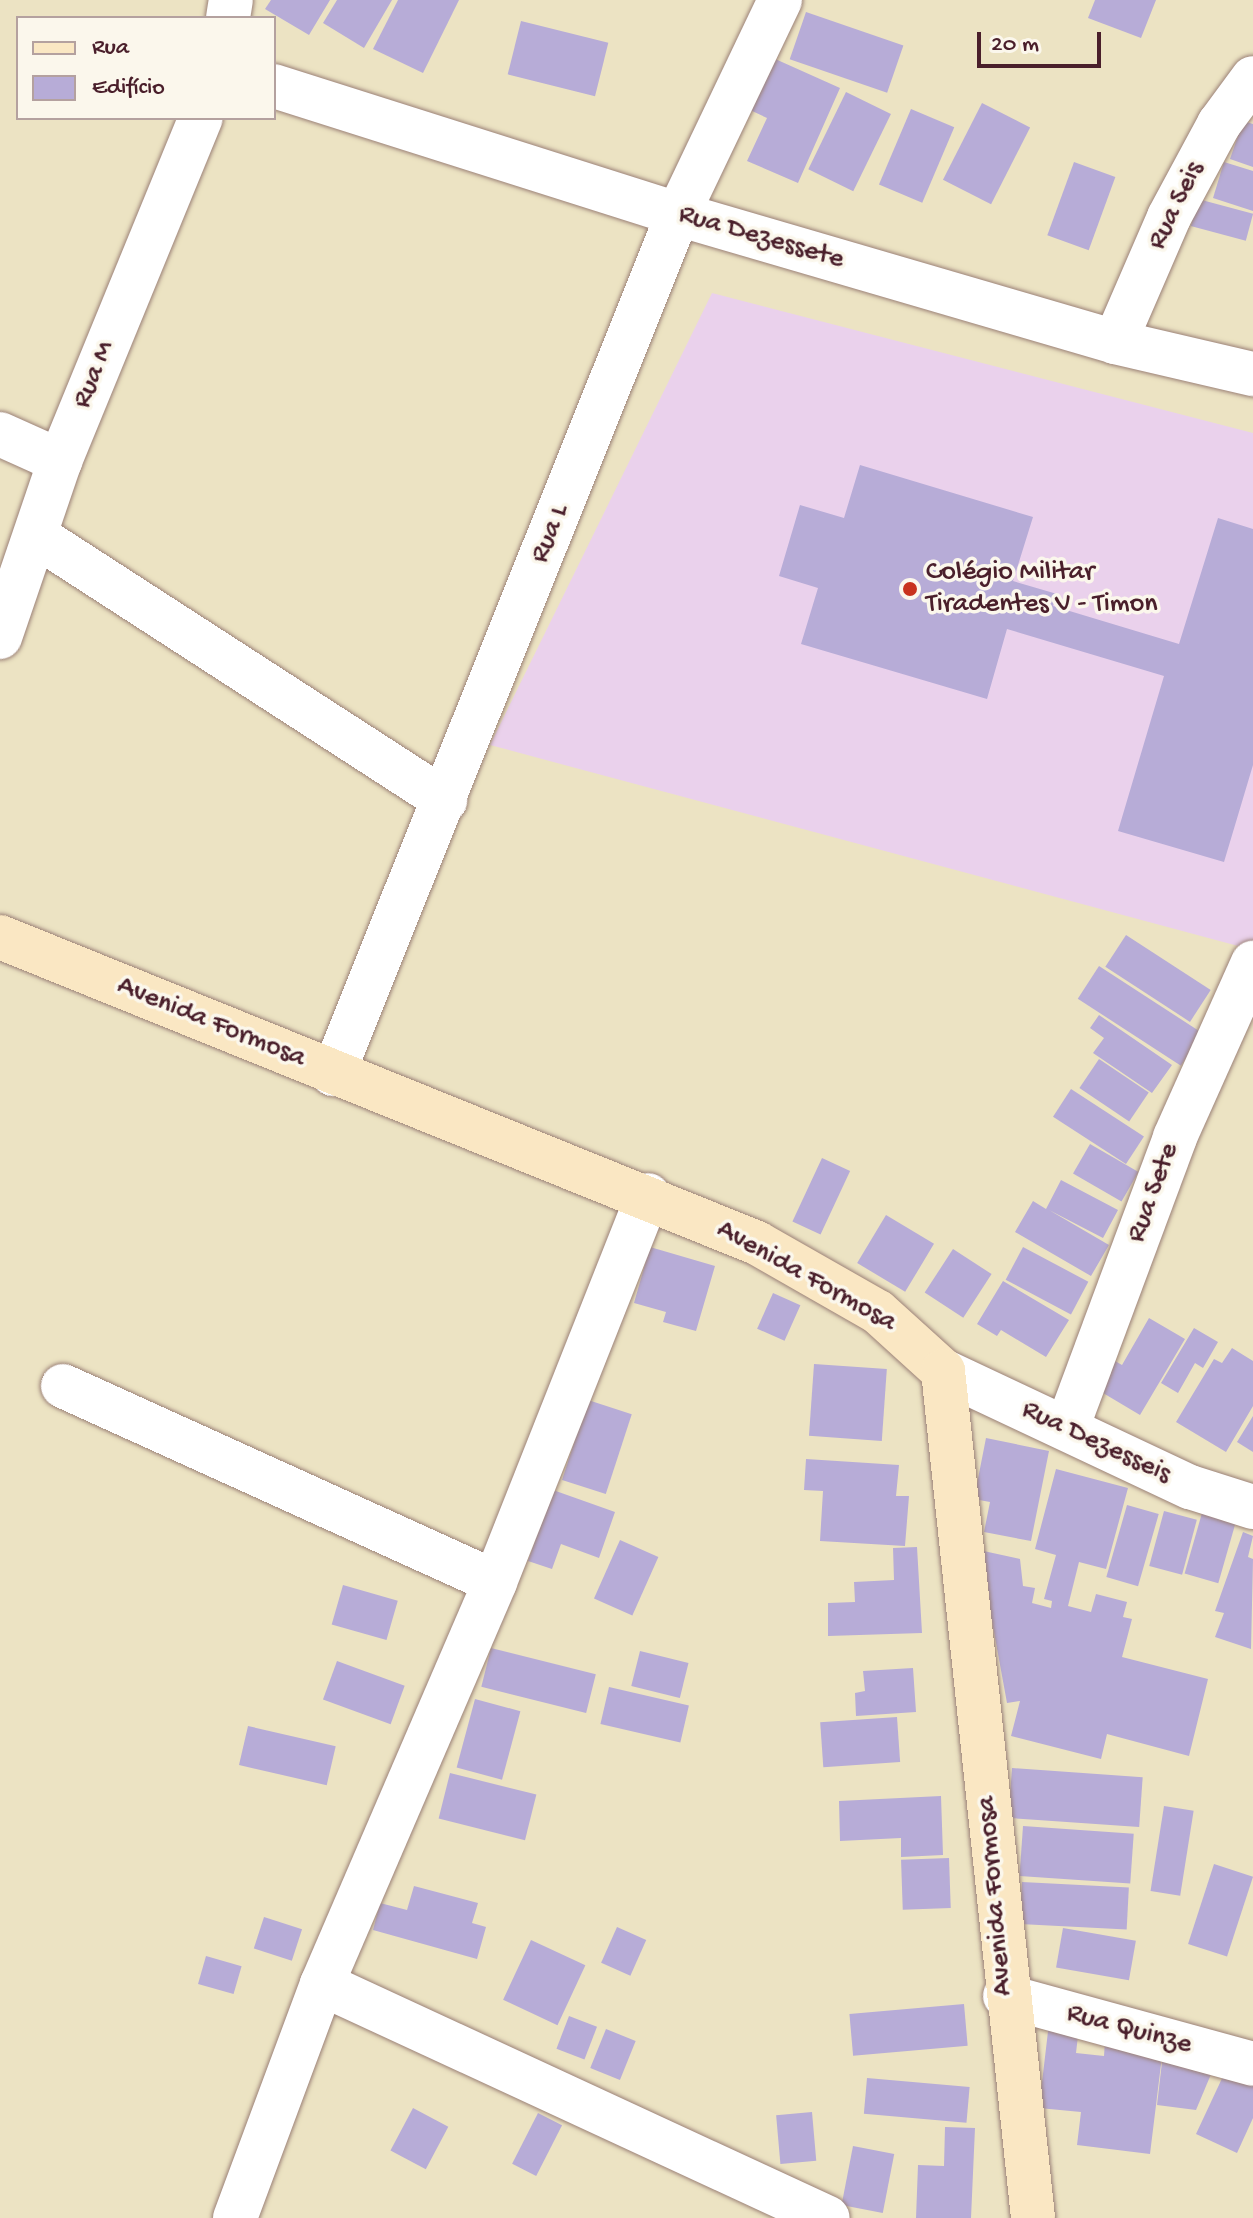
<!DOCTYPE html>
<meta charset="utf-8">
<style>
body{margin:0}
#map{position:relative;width:1253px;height:2218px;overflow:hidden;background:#ece3c3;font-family:"Gochi Hand",sans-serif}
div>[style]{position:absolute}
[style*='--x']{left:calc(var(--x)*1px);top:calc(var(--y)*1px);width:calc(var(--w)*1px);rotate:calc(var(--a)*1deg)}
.built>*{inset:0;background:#ead1ec}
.building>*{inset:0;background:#b7acd7;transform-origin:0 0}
.roads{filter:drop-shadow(0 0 2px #9b8177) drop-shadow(0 0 2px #9b8177)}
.minor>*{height:44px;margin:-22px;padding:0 22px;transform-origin:22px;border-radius:22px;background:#fff}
.tertiary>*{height:44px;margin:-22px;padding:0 22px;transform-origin:22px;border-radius:22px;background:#fff}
.secondary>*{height:44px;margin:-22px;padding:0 22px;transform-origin:22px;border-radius:22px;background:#fae7c3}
.dots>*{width:22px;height:22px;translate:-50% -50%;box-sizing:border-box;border:4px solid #fbf7ec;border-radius:50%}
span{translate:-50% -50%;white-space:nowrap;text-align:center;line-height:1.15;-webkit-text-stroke:7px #fbf7ec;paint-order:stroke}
.street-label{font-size:28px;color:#4a1f2b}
.poi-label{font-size:28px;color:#4a1f2b}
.left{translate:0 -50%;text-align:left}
.legend{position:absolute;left:16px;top:16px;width:260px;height:104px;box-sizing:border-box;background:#fbf7ec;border:2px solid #b4a19f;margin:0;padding:10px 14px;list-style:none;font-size:24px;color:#4a1f2b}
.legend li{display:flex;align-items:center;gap:16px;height:40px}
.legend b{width:40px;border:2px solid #b4a19f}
.scale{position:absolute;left:977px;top:32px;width:124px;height:36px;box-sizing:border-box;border:4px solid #4a1f2b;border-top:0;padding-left:10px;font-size:24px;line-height:28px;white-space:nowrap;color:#4a1f2b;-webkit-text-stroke:6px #fbf7ec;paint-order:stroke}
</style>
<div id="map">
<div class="built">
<div style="clip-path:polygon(712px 293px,1253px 433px,1253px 950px,490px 745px)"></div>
</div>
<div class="building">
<div style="clip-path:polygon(271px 0,330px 0,309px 35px,265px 9px)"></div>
<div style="clip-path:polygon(337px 0,392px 0,364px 48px,323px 23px)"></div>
<div style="clip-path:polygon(398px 0,459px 0,423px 73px,373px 49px)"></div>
<div style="clip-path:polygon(1095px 0,1156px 0,1141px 38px,1088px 18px)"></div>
<div style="left:806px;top:12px;width:103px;height:50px;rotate:19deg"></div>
<div style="left:521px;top:21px;width:90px;height:55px;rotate:14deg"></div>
<div style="clip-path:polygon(773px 58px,840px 88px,798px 183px,747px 161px,767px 118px,750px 110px)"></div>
<div style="left:846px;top:92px;width:50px;height:86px;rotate:26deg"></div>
<div style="left:982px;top:103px;width:54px;height:86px;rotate:27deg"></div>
<div style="left:911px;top:109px;width:47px;height:82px;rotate:23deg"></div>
<div style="clip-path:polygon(1243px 121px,1253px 124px,1253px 167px,1230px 159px)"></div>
<div style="left:1074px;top:162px;width:44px;height:78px;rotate:20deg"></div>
<div style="clip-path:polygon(1224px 162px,1253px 171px,1253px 211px,1213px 198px)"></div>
<div style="left:1198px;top:199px;width:57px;height:28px;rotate:15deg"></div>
<div style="clip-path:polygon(860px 465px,1033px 517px,1013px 581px,1057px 594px,1053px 606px,1179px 644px,1218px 518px,1253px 529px,1253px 765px,1224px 862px,1118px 831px,1164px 676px,1007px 629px,987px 699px,801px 644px,818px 588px,779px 576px,800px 505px,844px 518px)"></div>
<div style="left:1126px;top:935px;width:101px;height:38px;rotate:33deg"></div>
<div style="left:1099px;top:966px;width:123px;height:39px;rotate:33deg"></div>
<div style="clip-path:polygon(1099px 1015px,1172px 1065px,1152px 1093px,1093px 1053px,1104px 1038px,1090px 1028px)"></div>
<div style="left:1099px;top:1059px;width:60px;height:35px;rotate:34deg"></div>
<div style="left:1071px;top:1089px;width:87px;height:33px;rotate:33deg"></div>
<div style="left:1090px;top:1144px;width:56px;height:34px;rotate:30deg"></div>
<div style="left:822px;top:1158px;width:31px;height:70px;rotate:25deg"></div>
<div style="clip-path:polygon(1061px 1180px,1118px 1210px,1103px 1238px,1049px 1210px,1109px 1245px,1091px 1276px,1015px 1232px,1033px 1201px,1046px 1209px)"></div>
<div style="left:886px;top:1215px;width:56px;height:56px;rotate:31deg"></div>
<div style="clip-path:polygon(650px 1247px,715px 1266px,696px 1331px,663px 1322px,666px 1312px,634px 1303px)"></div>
<div style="left:1023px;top:1247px;width:74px;height:37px;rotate:28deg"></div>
<div style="left:953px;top:1249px;width:46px;height:52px;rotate:33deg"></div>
<div style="clip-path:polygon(1003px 1281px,1069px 1320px,1046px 1357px,1001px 1330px,997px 1336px,977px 1324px)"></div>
<div style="left:773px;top:1293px;width:30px;height:39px;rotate:24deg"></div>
<div style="clip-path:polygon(1149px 1318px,1185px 1339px,1140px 1415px,1098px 1390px,1115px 1361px,1122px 1365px)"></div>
<div style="clip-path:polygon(1194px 1328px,1218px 1342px,1203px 1368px,1195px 1363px,1178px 1393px,1161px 1383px)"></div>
<div style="clip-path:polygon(1232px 1348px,1253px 1361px,1253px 1406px,1226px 1452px,1176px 1422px,1214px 1359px,1222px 1363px)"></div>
<div style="left:814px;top:1364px;width:73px;height:72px;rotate:4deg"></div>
<div style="left:588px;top:1400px;width:46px;height:84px;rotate:18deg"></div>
<div style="clip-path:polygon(1253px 1416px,1253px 1452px,1237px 1442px)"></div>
<div style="clip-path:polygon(986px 1438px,1049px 1451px,1031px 1541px,984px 1532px,990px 1502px,974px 1499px)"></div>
<div style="clip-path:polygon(806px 1459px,899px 1465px,896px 1496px,909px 1496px,905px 1546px,820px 1541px,823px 1491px,804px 1490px)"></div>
<div style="clip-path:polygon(1056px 1469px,1128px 1488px,1106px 1569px,1079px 1562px,1068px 1606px,1091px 1612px,1096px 1594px,1127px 1602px,1123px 1617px,1132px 1619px,1122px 1657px,1208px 1679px,1189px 1756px,1107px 1734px,1101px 1759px,1011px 1736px,1020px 1701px,1007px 1703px,979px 1550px,1020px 1559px,1023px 1586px,1035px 1588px,1032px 1603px,1051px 1608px,1052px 1601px,1044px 1599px,1056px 1555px,1035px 1549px)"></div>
<div style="clip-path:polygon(553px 1490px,615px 1512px,599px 1558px,561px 1544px,552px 1569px,528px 1561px)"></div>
<div style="left:1127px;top:1505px;width:33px;height:75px;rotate:16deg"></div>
<div style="left:1164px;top:1511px;width:34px;height:57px;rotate:15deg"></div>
<div style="left:1202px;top:1513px;width:35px;height:63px;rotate:16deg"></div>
<div style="clip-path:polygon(1243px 1532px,1253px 1536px,1248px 1557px,1253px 1559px,1251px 1649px,1215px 1637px,1224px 1613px,1215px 1611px)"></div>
<div style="left:620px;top:1540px;width:42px;height:64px;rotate:24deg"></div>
<div style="clip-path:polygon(917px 1547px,922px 1633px,828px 1636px,828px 1603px,855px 1602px,854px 1582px,894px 1580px,893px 1548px)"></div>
<div style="left:343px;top:1585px;width:57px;height:41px;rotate:16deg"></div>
<div style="left:491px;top:1648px;width:108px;height:40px;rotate:14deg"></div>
<div style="left:640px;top:1651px;width:50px;height:36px;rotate:14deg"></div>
<div style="left:337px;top:1661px;width:72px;height:41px;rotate:20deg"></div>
<div style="clip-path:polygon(913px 1668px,916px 1712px,856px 1716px,855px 1693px,865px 1691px,863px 1671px)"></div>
<div style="left:609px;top:1687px;width:82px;height:38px;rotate:13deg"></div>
<div style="left:475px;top:1699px;width:47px;height:71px;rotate:15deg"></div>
<div style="left:897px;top:1717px;width:45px;height:77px;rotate:86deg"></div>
<div style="left:248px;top:1726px;width:90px;height:40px;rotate:13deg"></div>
<div style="left:1012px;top:1768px;width:131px;height:50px;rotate:4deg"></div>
<div style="left:450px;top:1773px;width:89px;height:47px;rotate:14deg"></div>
<div style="clip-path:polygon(941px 1796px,943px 1855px,901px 1857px,901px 1838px,840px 1841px,839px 1801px)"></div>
<div style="left:1164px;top:1806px;width:30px;height:86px;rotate:9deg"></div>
<div style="left:1023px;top:1826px;width:111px;height:50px;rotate:4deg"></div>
<div style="left:949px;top:1858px;width:50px;height:48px;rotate:88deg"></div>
<div style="left:1214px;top:1864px;width:41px;height:84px;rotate:18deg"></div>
<div style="left:1022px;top:1882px;width:107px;height:42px;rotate:3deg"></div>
<div style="clip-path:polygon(414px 1886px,478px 1903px,472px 1923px,486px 1927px,477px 1959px,373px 1930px,380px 1903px,407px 1910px)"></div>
<div style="left:264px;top:1917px;width:40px;height:33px;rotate:18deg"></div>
<div style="left:617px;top:1927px;width:32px;height:39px;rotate:24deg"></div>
<div style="left:1063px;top:1928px;width:74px;height:40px;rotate:10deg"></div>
<div style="left:531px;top:1940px;width:60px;height:66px;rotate:25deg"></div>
<div style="left:206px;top:1956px;width:37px;height:29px;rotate:16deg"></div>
<div style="left:964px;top:2004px;width:42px;height:115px;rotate:85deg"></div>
<div style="left:569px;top:2016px;width:30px;height:35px;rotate:21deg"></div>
<div style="clip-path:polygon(1049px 2023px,1079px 2027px,1076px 2053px,1104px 2056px,1105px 2041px,1163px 2048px,1150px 2154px,1077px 2145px,1081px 2112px,1039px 2108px)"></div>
<div style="left:606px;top:2029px;width:32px;height:42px;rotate:22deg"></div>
<div style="clip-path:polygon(1164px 2045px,1214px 2067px,1196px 2110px,1157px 2105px)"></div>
<div style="clip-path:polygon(1225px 2072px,1253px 2085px,1253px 2118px,1237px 2153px,1196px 2134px)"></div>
<div style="left:867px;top:2078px;width:103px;height:36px;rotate:5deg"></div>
<div style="left:413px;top:2108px;width:40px;height:48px;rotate:28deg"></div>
<div style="left:812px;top:2112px;width:49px;height:36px;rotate:85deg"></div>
<div style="left:538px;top:2113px;width:27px;height:57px;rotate:27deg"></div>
<div style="clip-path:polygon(945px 2127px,975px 2128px,971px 2218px,916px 2218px,918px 2165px,944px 2166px)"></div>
<div style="left:853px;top:2146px;width:42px;height:60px;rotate:11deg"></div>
</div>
<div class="roads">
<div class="minor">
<div style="--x:228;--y:18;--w:18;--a:-81"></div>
<div style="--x:274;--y:86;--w:424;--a:17.6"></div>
<div style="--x:678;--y:214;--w:237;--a:-64.5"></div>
<div style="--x:1115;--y:342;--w:136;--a:-66.6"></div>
<div style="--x:1169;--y:217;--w:106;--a:-61.7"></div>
<div style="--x:1219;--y:124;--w:57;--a:-53.5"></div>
<div style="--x:0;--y:434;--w:66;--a:24.2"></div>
<div style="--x:38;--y:537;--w:485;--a:32.9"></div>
<div style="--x:0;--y:637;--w:186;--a:-71.2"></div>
<div style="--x:60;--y:461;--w:371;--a:-67.7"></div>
<div style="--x:943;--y:1371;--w:273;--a:25.2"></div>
<div style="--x:1190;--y:1487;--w:66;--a:17.6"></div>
<div style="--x:63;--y:1386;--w:474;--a:24.4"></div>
<div style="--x:1067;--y:1428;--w:310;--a:-69.6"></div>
<div style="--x:1175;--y:1137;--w:191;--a:-65.9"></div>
<div style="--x:322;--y:1984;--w:557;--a:24.82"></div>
<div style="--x:1005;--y:1996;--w:257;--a:15.3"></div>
<div style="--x:235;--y:2218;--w:250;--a:-69.6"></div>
<div style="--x:322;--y:1984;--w:438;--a:-66.7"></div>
<div style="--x:495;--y:1582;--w:416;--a:-68.4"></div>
</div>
<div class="tertiary">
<div style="--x:333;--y:1074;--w:927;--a:-68.14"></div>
<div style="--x:678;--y:214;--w:455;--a:16.3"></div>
<div style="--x:1115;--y:342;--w:142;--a:13.1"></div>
</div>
<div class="secondary">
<div style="--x:0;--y:937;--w:817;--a:22.01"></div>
<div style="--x:757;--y:1243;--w:139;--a:29.7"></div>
<div style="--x:878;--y:1312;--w:88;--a:42.2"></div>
<div style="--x:943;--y:1371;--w:852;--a:83.93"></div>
</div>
</div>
<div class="dots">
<div style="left:910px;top:589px;background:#c8321e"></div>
</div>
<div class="street-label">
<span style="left:1177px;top:206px;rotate:-64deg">Rua Seis</span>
<span style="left:761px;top:238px;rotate:16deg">Rua Dezessete</span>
<span style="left:95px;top:375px;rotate:-68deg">Rua M</span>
<span style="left:551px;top:534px;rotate:-68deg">Rua L</span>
<span style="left:211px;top:1023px;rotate:22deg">Avenida Formosa</span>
<span style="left:1154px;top:1193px;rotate:-70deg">Rua Sete</span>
<span style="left:806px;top:1277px;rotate:29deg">Avenida Formosa</span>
<span style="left:1096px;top:1443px;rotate:25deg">Rua Dezesseis</span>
<span style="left:996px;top:1896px;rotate:-95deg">Avenida Formosa</span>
<span style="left:1129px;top:2030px;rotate:15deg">Rua Quinze</span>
</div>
<div class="poi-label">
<span class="left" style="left:926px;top:589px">Colégio Militar<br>Tiradentes V - Timon</span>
</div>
<ul class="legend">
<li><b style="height:10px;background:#fae7c3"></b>Rua</li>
<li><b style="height:22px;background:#b7acd7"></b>Edifício</li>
</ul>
<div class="scale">20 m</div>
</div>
